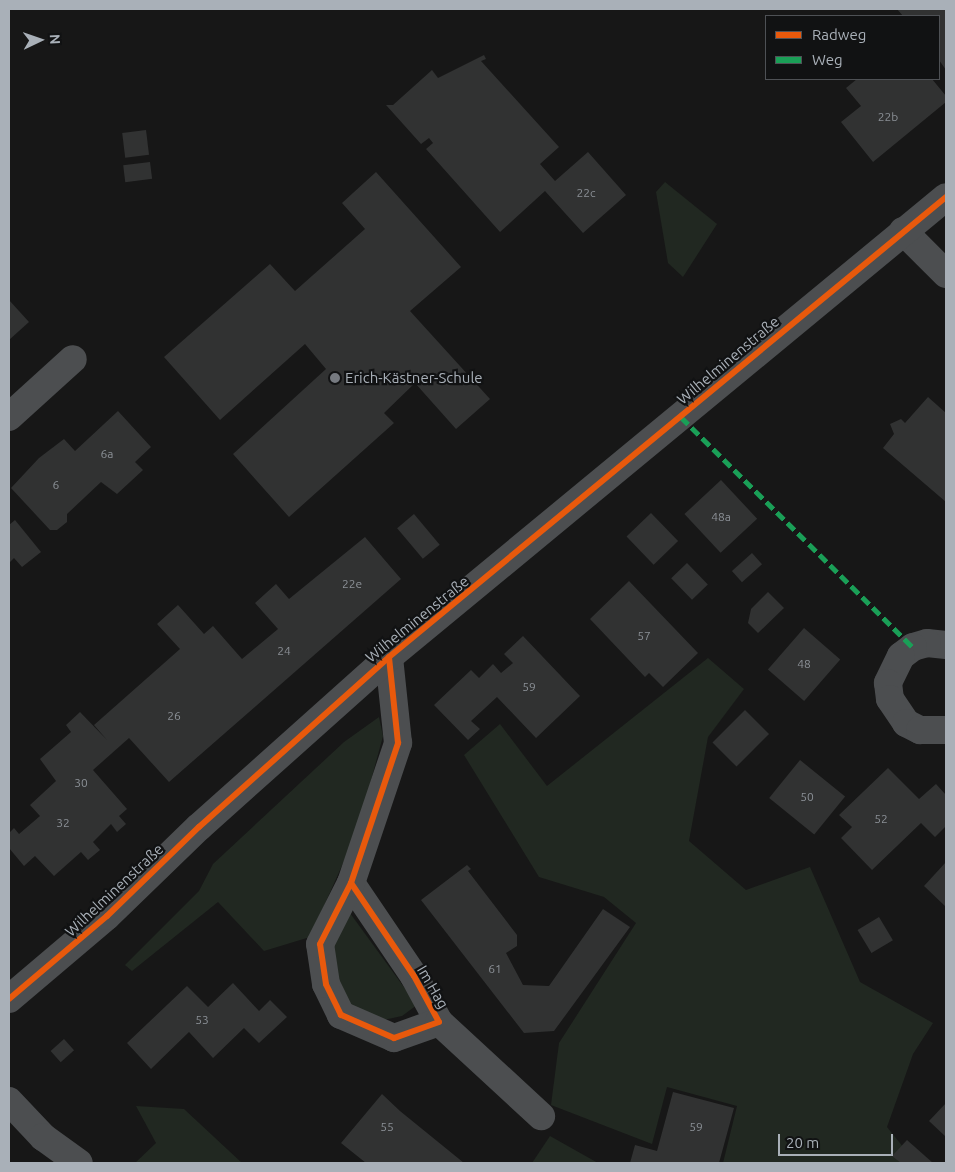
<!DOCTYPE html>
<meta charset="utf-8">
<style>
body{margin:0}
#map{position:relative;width:955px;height:1172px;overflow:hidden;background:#171717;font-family:Ubuntu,sans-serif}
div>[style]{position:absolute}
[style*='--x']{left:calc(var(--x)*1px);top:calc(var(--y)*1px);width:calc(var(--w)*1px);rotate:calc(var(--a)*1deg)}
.green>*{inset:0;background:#212821}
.building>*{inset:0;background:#313232;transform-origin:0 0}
.street>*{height:28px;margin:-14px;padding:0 14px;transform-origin:14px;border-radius:14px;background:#4c4e50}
.quiet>*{height:5px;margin-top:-2.5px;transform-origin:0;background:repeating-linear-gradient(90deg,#1a9f57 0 10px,transparent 0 15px)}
.cycleway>*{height:6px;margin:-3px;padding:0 3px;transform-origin:3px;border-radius:3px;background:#e8590c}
.dots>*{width:14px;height:14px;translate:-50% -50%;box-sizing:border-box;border:2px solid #111213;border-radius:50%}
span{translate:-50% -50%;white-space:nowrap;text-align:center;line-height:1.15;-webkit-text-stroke:4.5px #111213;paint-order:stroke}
.number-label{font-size:12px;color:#8b9096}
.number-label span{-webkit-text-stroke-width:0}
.street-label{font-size:15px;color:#a9b0b8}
.poi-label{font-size:15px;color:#a9b0b8}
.left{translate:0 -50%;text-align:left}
.frame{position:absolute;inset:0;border:10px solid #a9b0b8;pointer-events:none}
.legend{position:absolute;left:765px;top:15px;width:175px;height:65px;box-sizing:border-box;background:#111213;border:1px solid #4e5155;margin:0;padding:6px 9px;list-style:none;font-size:15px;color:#a9b0b8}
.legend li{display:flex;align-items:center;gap:10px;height:25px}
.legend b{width:25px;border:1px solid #4e5155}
.north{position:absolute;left:15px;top:15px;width:50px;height:50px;-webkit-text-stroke:4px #111213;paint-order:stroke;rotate:87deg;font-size:14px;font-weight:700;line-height:20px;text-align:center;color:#a9b0b8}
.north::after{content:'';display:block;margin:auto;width:18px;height:22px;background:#a9b0b8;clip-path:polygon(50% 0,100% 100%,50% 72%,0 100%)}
.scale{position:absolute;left:778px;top:1134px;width:115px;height:22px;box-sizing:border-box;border:2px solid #a9b0b8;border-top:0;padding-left:6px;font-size:15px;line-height:18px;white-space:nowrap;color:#a9b0b8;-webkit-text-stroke:4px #111213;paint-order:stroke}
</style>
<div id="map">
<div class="green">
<div style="clip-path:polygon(665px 182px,717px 224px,683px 277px,668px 263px,656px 192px)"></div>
<div style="clip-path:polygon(708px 658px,744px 689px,708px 737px,689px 841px,746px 890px,810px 867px,860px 982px,933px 1023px,913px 1054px,887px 1127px,916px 1163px,723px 1163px,737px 1106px,667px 1087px,652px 1144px,551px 1105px,559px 1043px,636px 923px,604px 897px,539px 877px,464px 755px,500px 724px,547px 786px)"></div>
<div style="clip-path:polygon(379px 717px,383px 736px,357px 832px,310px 937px,264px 951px,218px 902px,132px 971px,125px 965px,199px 891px,213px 864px,344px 742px)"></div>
<div style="clip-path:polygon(347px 909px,417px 1005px,402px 1016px,374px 1022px,343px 1000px,326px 952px)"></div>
<div style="clip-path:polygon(136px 1106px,184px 1109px,242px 1163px,135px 1163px,156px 1143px)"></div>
<div style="clip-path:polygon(550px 1136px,598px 1163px,532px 1163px)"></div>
</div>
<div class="building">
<div style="clip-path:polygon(897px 9px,946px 9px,946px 70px,939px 60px,939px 16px,903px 16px)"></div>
<div style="clip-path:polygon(484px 55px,486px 59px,481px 61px,559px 147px,540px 164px,555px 181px,588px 152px,626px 195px,583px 233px,545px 191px,500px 232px,426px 149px,433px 143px,429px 138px,421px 144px,386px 105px,393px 105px,432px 70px,438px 78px)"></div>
<div style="clip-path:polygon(857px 79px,932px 79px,946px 96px,946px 102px,873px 162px,841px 122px,861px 106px,846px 88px)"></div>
<div style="left:146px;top:130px;width:25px;height:24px;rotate:83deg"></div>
<div style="left:150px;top:162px;width:17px;height:27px;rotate:83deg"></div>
<div style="clip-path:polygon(376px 172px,461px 267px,410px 311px,490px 399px,456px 429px,415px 383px,384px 413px,394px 423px,289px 517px,233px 454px,326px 369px,305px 344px,220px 420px,164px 357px,270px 264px,295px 291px,365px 229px,342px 203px)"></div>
<div style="clip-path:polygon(9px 300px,29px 322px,9px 340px)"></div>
<div style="clip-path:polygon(928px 397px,946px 413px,946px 502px,883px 448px,894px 434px,890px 424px,901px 419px,905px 423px)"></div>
<div style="clip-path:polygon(118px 411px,151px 447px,135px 462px,143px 470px,117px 494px,101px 482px,67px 514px,67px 522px,57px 530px,50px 530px,11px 488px,39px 458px,64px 439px,75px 451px)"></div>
<div style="left:721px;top:480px;width:53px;height:50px;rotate:47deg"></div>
<div style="left:651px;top:513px;width:39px;height:34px;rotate:46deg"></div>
<div style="left:414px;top:514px;width:40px;height:22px;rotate:50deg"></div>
<div style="clip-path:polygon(15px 520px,41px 552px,22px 567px,14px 558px,9px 563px,9px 525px)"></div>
<div style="clip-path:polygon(365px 537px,401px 579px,169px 782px,129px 738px,93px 770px,127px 809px,119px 816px,126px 824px,117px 832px,111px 824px,93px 842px,100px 850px,88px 860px,81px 852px,54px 876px,35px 856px,24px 866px,9px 848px,9px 833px,14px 828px,19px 834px,40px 816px,30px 805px,56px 781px,40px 759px,71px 732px,66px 725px,80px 712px,107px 740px,94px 725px,180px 649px,157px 624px,178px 605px,204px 634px,213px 626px,242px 659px,278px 629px,255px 603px,276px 584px,289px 599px)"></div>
<div style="left:752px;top:553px;width:15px;height:27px;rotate:48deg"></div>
<div style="left:687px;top:563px;width:30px;height:22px;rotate:46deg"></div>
<div style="clip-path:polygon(629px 581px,698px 653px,663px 687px,649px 673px,645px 677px,590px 619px)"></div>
<div style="clip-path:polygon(768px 592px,784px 608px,758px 633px,748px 623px,751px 609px)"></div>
<div style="left:804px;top:628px;width:48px;height:55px;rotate:41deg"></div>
<div style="clip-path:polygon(523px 636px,580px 696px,536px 738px,497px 697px,471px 721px,480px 729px,468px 740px,434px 705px,471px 670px,479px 678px,493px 664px,501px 673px,513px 663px,504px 654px)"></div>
<div style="left:745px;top:710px;width:34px;height:46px;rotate:45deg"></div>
<div style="left:800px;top:760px;width:58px;height:49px;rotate:39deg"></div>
<div style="clip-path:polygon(888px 768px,919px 799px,936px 784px,946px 795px,946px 826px,935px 837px,921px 823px,872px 870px,841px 838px,852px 827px,839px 815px)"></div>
<div style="clip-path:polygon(946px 862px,946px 907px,924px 886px)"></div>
<div style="clip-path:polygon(467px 865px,471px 869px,468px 871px,517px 935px,517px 946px,506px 953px,523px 985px,549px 986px,603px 909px,630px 927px,554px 1031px,524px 1033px,421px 900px)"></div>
<div style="left:879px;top:917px;width:27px;height:25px;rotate:59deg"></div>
<div style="clip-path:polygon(233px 983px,259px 1011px,270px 1000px,287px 1017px,259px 1043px,244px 1028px,213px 1058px,189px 1032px,151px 1069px,127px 1043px,187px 986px,208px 1007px)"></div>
<div style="left:64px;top:1039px;width:15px;height:18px;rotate:48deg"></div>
<div style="clip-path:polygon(673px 1092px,734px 1108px,719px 1163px,630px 1163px,635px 1145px,657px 1151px)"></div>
<div style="clip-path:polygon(382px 1094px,400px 1111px,464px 1163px,366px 1163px,341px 1143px)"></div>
<div style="clip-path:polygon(946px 1103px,946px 1137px,929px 1121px)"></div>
<div style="clip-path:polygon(907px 1140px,933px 1163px,901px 1163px,892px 1156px)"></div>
</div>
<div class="street">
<div style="--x:903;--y:231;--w:61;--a:45"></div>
<div style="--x:9;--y:417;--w:86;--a:-42.2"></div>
<div style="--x:946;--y:645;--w:19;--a:-174"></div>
<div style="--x:927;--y:643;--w:15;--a:164"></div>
<div style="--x:913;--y:647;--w:15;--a:143"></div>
<div style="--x:901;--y:656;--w:30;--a:116"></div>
<div style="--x:888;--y:683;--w:16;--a:83"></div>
<div style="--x:890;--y:699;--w:29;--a:56"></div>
<div style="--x:906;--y:723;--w:16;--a:27"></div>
<div style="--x:920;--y:730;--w:26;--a:0"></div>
<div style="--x:351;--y:883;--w:112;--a:55.9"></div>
<div style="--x:414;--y:976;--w:52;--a:61.5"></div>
<div style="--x:439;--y:1022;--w:48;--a:160.4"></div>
<div style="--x:394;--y:1038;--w:58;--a:-156.5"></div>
<div style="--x:341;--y:1015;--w:34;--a:-116"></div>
<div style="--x:326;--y:984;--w:40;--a:-98.5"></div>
<div style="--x:320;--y:944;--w:68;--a:-63.1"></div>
<div style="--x:351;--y:883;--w:148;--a:-71.4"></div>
<div style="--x:398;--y:743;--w:86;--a:-96"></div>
<div style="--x:9;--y:999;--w:128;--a:-40.3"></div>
<div style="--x:107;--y:916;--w:128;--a:-44.1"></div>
<div style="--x:199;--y:827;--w:255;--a:-41.8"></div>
<div style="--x:389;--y:657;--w:722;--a:-39.55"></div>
<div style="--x:439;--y:1022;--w:139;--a:42.7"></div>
<div style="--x:9;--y:1101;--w:50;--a:46.6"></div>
<div style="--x:43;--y:1137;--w:44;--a:35.8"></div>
</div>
<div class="quiet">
<div style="--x:681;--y:417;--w:327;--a:44.8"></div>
</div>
<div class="cycleway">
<div style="--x:351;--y:883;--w:112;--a:55.9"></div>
<div style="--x:414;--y:976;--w:52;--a:61.5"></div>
<div style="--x:439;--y:1022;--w:48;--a:160.4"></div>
<div style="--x:394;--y:1038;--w:58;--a:-156.5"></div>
<div style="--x:341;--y:1015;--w:34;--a:-116"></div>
<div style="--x:326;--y:984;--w:40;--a:-98.5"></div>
<div style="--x:320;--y:944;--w:68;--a:-63.1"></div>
<div style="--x:351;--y:883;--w:148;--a:-71.4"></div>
<div style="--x:398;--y:743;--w:86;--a:-96"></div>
<div style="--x:9;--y:999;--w:128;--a:-40.3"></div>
<div style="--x:107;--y:916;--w:128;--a:-44.1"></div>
<div style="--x:199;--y:827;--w:255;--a:-41.8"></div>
<div style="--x:389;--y:657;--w:722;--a:-39.55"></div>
</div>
<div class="dots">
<div style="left:335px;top:378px;background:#767a80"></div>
</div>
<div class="number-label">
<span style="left:888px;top:117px">22b</span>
<span style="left:586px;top:193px">22c</span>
<span style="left:107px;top:454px">6a</span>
<span style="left:56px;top:485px">6</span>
<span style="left:721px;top:517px">48a</span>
<span style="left:352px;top:584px">22e</span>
<span style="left:644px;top:636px">57</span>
<span style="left:284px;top:651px">24</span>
<span style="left:804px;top:664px">48</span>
<span style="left:529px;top:687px">59</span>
<span style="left:174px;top:716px">26</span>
<span style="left:81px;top:783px">30</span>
<span style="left:807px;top:797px">50</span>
<span style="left:881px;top:819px">52</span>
<span style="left:63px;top:823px">32</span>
<span style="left:495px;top:969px">61</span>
<span style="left:202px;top:1020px">53</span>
<span style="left:387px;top:1127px">55</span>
<span style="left:696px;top:1127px">59</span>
</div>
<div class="street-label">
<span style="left:728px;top:360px;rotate:-40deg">Wilhelminenstraße</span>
<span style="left:417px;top:619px;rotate:-39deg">Wilhelminenstraße</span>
<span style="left:114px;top:890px;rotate:-43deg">Wilhelminenstraße</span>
<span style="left:433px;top:987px;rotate:60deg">Im Hag</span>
</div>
<div class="poi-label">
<span class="left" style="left:345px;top:378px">Erich-Kästner-Schule</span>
</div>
<div class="frame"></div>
<ul class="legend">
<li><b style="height:6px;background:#e8590c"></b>Radweg</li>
<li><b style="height:6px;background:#1a9f57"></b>Weg</li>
</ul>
<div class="north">N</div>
<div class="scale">20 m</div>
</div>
